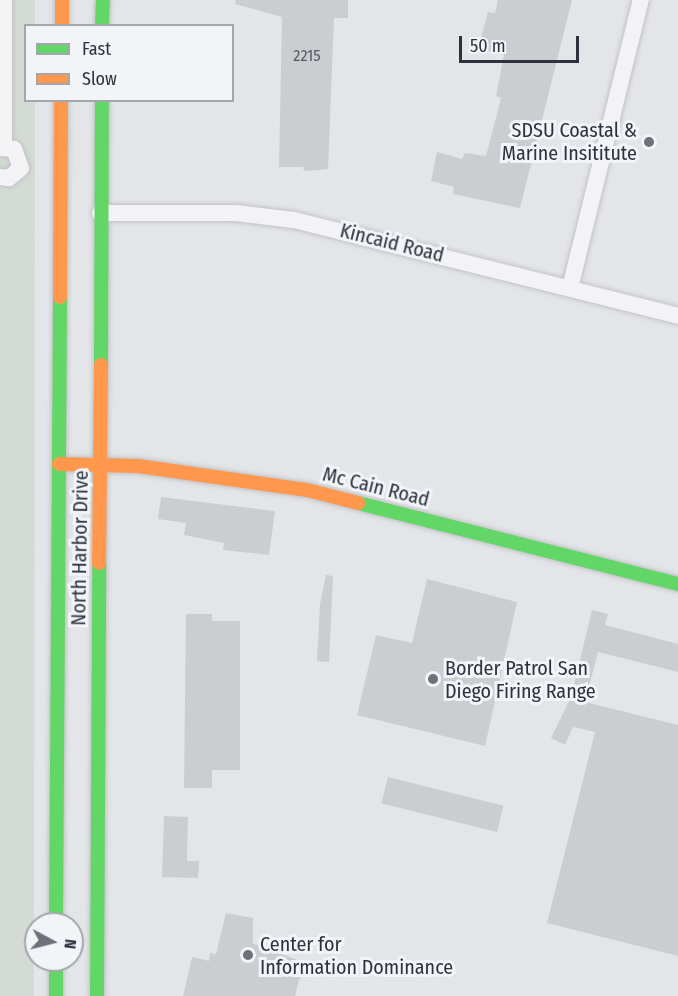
<!DOCTYPE html>
<style>
body{margin:0}
#map{position:relative;width:678px;height:996px;overflow:hidden;background:#e3e5e8;font-family:"Fira Sans Condensed",sans-serif}
div>[style]{position:absolute}
[style*='--x']{left:calc(var(--x)*1px);top:calc(var(--y)*1px);width:calc(var(--w)*1px);rotate:calc(var(--a)*1deg)}
.green>*{inset:0;background:#d4dbd4}
.building>*{inset:0;background:#cccdd0;transform-origin:0 0}
.roads{filter:drop-shadow(0 0 2px #c2c3c6) drop-shadow(0 0 2px #c2c3c6)}
.street>*{height:16px;margin:-8px;padding:0 8px;transform-origin:8px;border-radius:8px;background:#f3f3f5}
.fast>*{height:14px;margin:-7px;padding:0 7px;transform-origin:7px;border-radius:7px;background:#63d668}
.slow>*{height:14px;margin:-7px;padding:0 7px;transform-origin:7px;border-radius:7px;background:#ff974d}
.dots>*{width:16px;height:16px;translate:-50% -50%;box-sizing:border-box;border:3px solid #f2f4f7;border-radius:50%}
span{translate:-50% -50%;white-space:nowrap;text-align:center;line-height:1.15;-webkit-text-stroke:6px #f2f4f7;paint-order:stroke}
.number-label{font-size:16px;color:#555a64}
.number-label span{-webkit-text-stroke-width:0}
.poi-label{font-size:20px;color:#2c333f}
.right{translate:-100% -50%;text-align:right}
.left{translate:0 -50%;text-align:left}
.street-label{font-size:20px;color:#2c333f}
.legend{position:absolute;left:24px;top:24px;width:210px;height:78px;box-sizing:border-box;background:#f2f4f7;border:2px solid #a3a7ad;margin:0;padding:8px 10px;list-style:none;font-size:18px;color:#2c333f}
.legend li{display:flex;align-items:center;gap:12px;height:30px}
.legend b{width:30px;border:2px solid #a3a7ad}
.north{position:absolute;left:24px;top:912px;width:60px;height:60px;box-sizing:border-box;background:#f2f4f7;border:2px solid #a3a7ad;border-radius:50%;rotate:97deg;font-size:16px;font-weight:700;line-height:24px;text-align:center;color:#2c333f}
.north::after{content:'';display:block;margin:auto;width:21px;height:27px;background:#6c717a;clip-path:polygon(50% 0,100% 100%,50% 72%,0 100%)}
.scale{position:absolute;left:459px;top:36px;width:120px;height:27px;box-sizing:border-box;border:3px solid #2c333f;border-top:0;padding-left:8px;font-size:18px;line-height:21px;white-space:nowrap;color:#2c333f;-webkit-text-stroke:4px #f2f4f7;paint-order:stroke}
</style>
<div id="map">
<div class="green">
<div style="clip-path:polygon(0 0,35px 0,35px 25px,26px 26px,26px 100px,35px 101px,34px 996px,0 996px)"></div>
</div>
<div class="building">
<div style="clip-path:polygon(236px 0,348px 0,348px 18px,334px 18px,328px 169px,304px 171px,303px 167px,279px 167px,282px 17px,235px 4px)"></div>
<div style="clip-path:polygon(498px 0,572px 0,520px 208px,453px 194px,454px 187px,431px 181px,437px 152px,462px 159px,465px 153px,486px 156px,501px 98px,496px 96px,504px 55px,478px 48px,488px 12px,495px 13px)"></div>
<div style="clip-path:polygon(161px 497px,275px 511px,269px 555px,223px 550px,224px 543px,184px 535px,186px 523px,158px 519px)"></div>
<div style="clip-path:polygon(326px 575px,333px 576px,329px 662px,317px 661px,320px 604px)"></div>
<div style="clip-path:polygon(427px 579px,517px 602px,485px 746px,357px 715px,376px 635px,412px 643px)"></div>
<div style="clip-path:polygon(592px 610px,608px 614px,605px 625px,678px 644px,678px 672px,598px 652px,585px 702px,678px 725px,678px 956px,547px 923px,595px 732px,573px 727px,565px 745px,551px 738px,571px 697px)"></div>
<div style="clip-path:polygon(186px 614px,212px 614px,212px 621px,240px 621px,240px 770px,212px 770px,212px 788px,184px 788px)"></div>
<div style="left:388px;top:777px;width:119px;height:27px;rotate:14deg"></div>
<div style="clip-path:polygon(164px 816px,188px 817px,187px 861px,199px 861px,198px 878px,162px 877px)"></div>
<div style="clip-path:polygon(226px 913px,253px 918px,253px 944px,279px 949px,279px 953px,309px 964px,299px 980px,295px 996px,183px 996px,192px 957px,209px 961px,210px 953px,216px 954px)"></div>
</div>
<div class="roads">
<div class="street">
<div style="--x:4;--y:0;--w:146;--a:90"></div>
<div style="--x:0;--y:148;--w:14;--a:4"></div>
<div style="--x:14;--y:149;--w:20;--a:70"></div>
<div style="--x:21;--y:168;--w:16;--a:140"></div>
<div style="--x:9;--y:178;--w:9;--a:-174"></div>
<div style="--x:100;--y:213;--w:136;--a:0"></div>
<div style="--x:236;--y:213;--w:58;--a:6.9"></div>
<div style="--x:294;--y:220;--w:396;--a:14"></div>
<div style="--x:570;--y:288;--w:297;--a:-76.2"></div>
</div>
<div class="fast">
<div style="--x:102;--y:26;--w:26;--a:-88"></div>
<div style="--x:101;--y:365;--w:265;--a:-89.8"></div>
<div style="--x:358;--y:503;--w:330;--a:14.2"></div>
<div style="--x:56;--y:924;--w:627;--a:-89.63"></div>
<div style="--x:56;--y:960;--w:36;--a:90"></div>
<div style="--x:97;--y:996;--w:433;--a:-89.7"></div>
</div>
<div class="slow">
<div style="--x:62;--y:0;--w:26;--a:90"></div>
<div style="--x:60;--y:297;--w:197;--a:-89.7"></div>
<div style="--x:59;--y:464;--w:79;--a:1.5"></div>
<div style="--x:138;--y:466;--w:171;--a:8.1"></div>
<div style="--x:307;--y:490;--w:53;--a:14.3"></div>
<div style="--x:99;--y:563;--w:198;--a:-89.4"></div>
</div>
</div>
<div class="dots">
<div style="left:649px;top:142px;background:#6c717a"></div>
<div style="left:433px;top:679px;background:#6c717a"></div>
<div style="left:248px;top:955px;background:#6c717a"></div>
</div>
<div class="number-label">
<span style="left:307px;top:56px">2215</span>
</div>
<div class="poi-label">
<span class="right" style="left:637px;top:142px">SDSU Coastal &amp;<br>Marine Insititute</span>
<span class="left" style="left:445px;top:680px">Border Patrol San<br>Diego Firing Range</span>
<span class="left" style="left:260px;top:956px">Center for<br>Information Dominance</span>
</div>
<div class="street-label">
<span style="left:392px;top:243px;rotate:14deg">Kincaid Road</span>
<span style="left:376px;top:487px;rotate:14deg">Mc Cain Road</span>
<span style="left:80px;top:548px;rotate:-89deg">North Harbor Drive</span>
</div>
<ul class="legend">
<li><b style="height:8px;background:#63d668"></b>Fast</li>
<li><b style="height:8px;background:#ff974d"></b>Slow</li>
</ul>
<div class="north">N</div>
<div class="scale">50 m</div>
</div>
